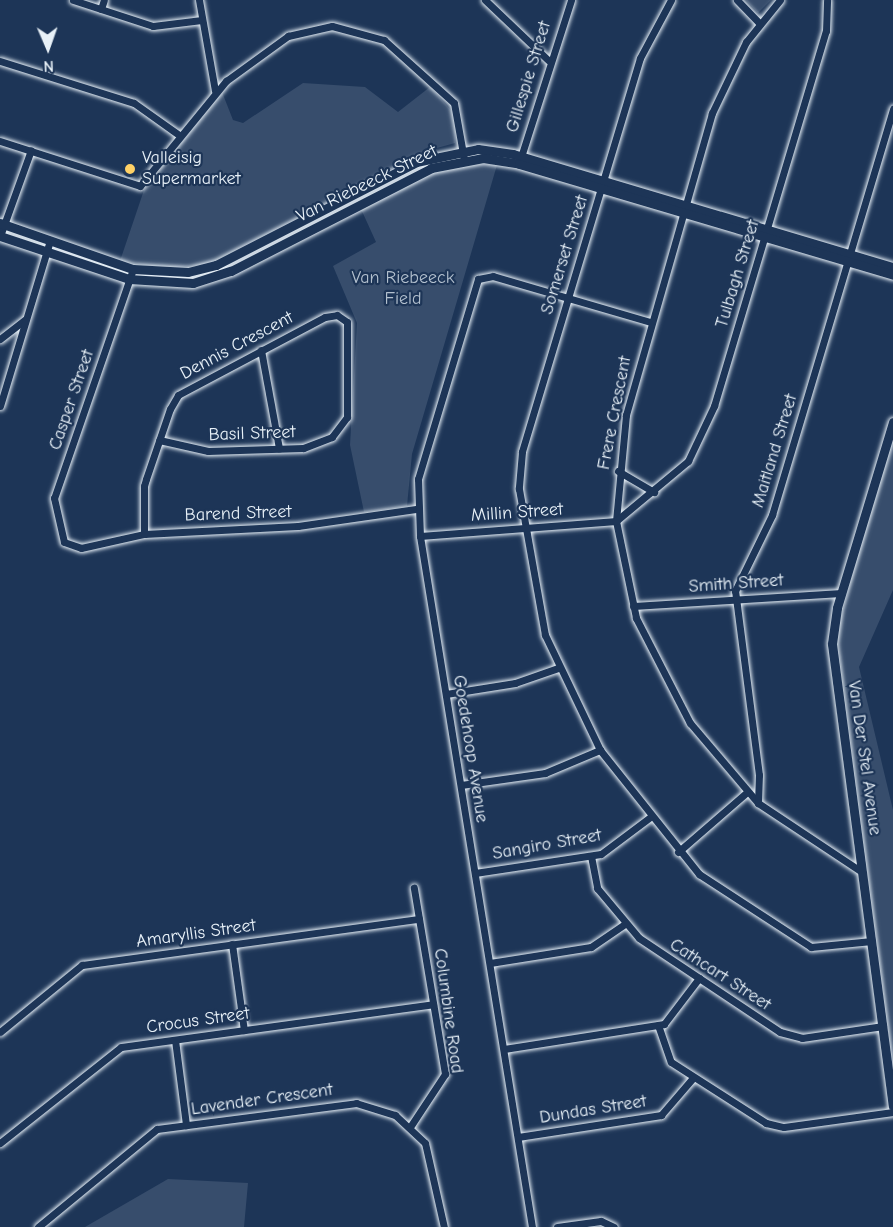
<!DOCTYPE html>
<style>
body{margin:0}
#map{position:relative;width:893px;height:1227px;overflow:hidden;background:#1d3557;font-family:"Comic Neue",sans-serif}
div>[style]{position:absolute}
[style*='--x']{left:calc(var(--x)*1px);top:calc(var(--y)*1px);width:calc(var(--w)*1px);rotate:calc(var(--a)*1deg)}
.green>*{inset:0;background:#374d6c}
.roads{filter:drop-shadow(0 0 2px #e8f1f8) drop-shadow(0 0 2px #e8f1f8)}
.street>*{height:7px;margin:-3.5px;padding:0 3.5px;transform-origin:3.5px;border-radius:3.5px;background:#1d3557}
.secondary>*{height:9px;margin:-4.5px;padding:0 4.5px;transform-origin:4.5px;border-radius:4.5px;background:#1d3557}
.dots>*{width:16px;height:16px;translate:-50% -50%;box-sizing:border-box;border:3px solid #1d3557;border-radius:50%}
span{translate:-50% -50%;white-space:nowrap;text-align:center;line-height:1.15;-webkit-text-stroke:4.5px #1d3557;paint-order:stroke}
.street-label{font-size:18px;color:#e8f1f8}
.poi-label{font-size:18px;color:#e8f1f8}
.left{translate:0 -50%;text-align:left}
.park-label{font-size:18px;color:#b3c0ce}
.north{position:absolute;left:18px;top:18px;width:60px;height:60px;-webkit-text-stroke:4px #1d3557;paint-order:stroke;rotate:178deg;font-size:16px;font-weight:700;line-height:24px;text-align:center;color:#e8f1f8}
.north::after{content:'';display:block;margin:auto;width:21px;height:27px;background:#e8f1f8;clip-path:polygon(50% 0,100% 100%,50% 72%,0 100%)}
</style>
<div id="map">
<div class="green">
<div style="clip-path:polygon(746px 0,771px 0,758px 13px)"></div>
<div style="clip-path:polygon(303px 83px,365px 87px,398px 112px,430px 87px,456px 116px,455px 143px,426px 151px,208px 264px,166px 268px,120px 261px,144px 190px,222px 92px,233px 120px,243px 123px)"></div>
<div style="clip-path:polygon(465px 164px,497px 165px,412px 454px,407px 506px,364px 512px,350px 445px,357px 323px,333px 266px,376px 242px,361px 209px,439px 169px)"></div>
<div style="clip-path:polygon(893px 422px,893px 590px,859px 667px,893px 810px,893px 1060px,837px 634px)"></div>
<div style="clip-path:polygon(168px 1179px,248px 1183px,244px 1227px,85px 1227px)"></div>
</div>
<div class="roads">
<div class="street">
<div style="--x:73;--y:0;--w:84;--a:18"></div>
<div style="--x:153;--y:26;--w:49;--a:-7"></div>
<div style="--x:199;--y:0;--w:92;--a:80"></div>
<div style="--x:485;--y:0;--w:87;--a:43.6"></div>
<div style="--x:671;--y:0;--w:66;--a:118.1"></div>
<div style="--x:640;--y:58;--w:411;--a:106.7"></div>
<div style="--x:522;--y:452;--w:37;--a:95"></div>
<div style="--x:519;--y:489;--w:148;--a:79.9"></div>
<div style="--x:545;--y:635;--w:127;--a:64.4"></div>
<div style="--x:600;--y:750;--w:159;--a:51.4"></div>
<div style="--x:699;--y:874;--w:134;--a:33.1"></div>
<div style="--x:811;--y:947;--w:61;--a:-5.6"></div>
<div style="--x:737;--y:0;--w:33;--a:46"></div>
<div style="--x:780;--y:0;--w:54;--a:129"></div>
<div style="--x:746;--y:42;--w:79;--a:115.6"></div>
<div style="--x:712;--y:113;--w:314;--a:105.9"></div>
<div style="--x:626;--y:415;--w:106;--a:95.4"></div>
<div style="--x:616;--y:521;--w:99;--a:78.3"></div>
<div style="--x:636;--y:618;--w:118;--a:62.8"></div>
<div style="--x:690;--y:723;--w:105;--a:49.6"></div>
<div style="--x:758;--y:803;--w:125;--a:33.6"></div>
<div style="--x:101;--y:9;--w:9;--a:-72"></div>
<div style="--x:0;--y:61;--w:140;--a:17.4"></div>
<div style="--x:134;--y:103;--w:55;--a:35.4"></div>
<div style="--x:0;--y:141;--w:147;--a:17.8"></div>
<div style="--x:140;--y:186;--w:136;--a:-50.7"></div>
<div style="--x:226;--y:81;--w:77;--a:-36"></div>
<div style="--x:288;--y:36;--w:45;--a:-12.8"></div>
<div style="--x:332;--y:26;--w:54;--a:15.1"></div>
<div style="--x:384;--y:40;--w:94;--a:42"></div>
<div style="--x:454;--y:103;--w:57;--a:79.9"></div>
<div style="--x:520;--y:160;--w:168;--a:-72.3"></div>
<div style="--x:0;--y:236;--w:91;--a:-70.2"></div>
<div style="--x:133;--y:269;--w:242;--a:109"></div>
<div style="--x:54;--y:498;--w:45;--a:77.2"></div>
<div style="--x:64;--y:542;--w:18;--a:19"></div>
<div style="--x:81;--y:548;--w:65;--a:-12.5"></div>
<div style="--x:144;--y:534;--w:154;--a:-3"></div>
<div style="--x:298;--y:526;--w:119;--a:-8.2"></div>
<div style="--x:0;--y:339;--w:31;--a:-38"></div>
<div style="--x:261;--y:350;--w:100;--a:79.6"></div>
<div style="--x:0;--y:406;--w:173;--a:-73.2"></div>
<div style="--x:618;--y:471;--w:42;--a:30.3"></div>
<div style="--x:144;--y:534;--w:48;--a:-90"></div>
<div style="--x:144;--y:486;--w:7;--a:-74"></div>
<div style="--x:146;--y:479;--w:74;--a:-71.1"></div>
<div style="--x:170;--y:409;--w:16;--a:-60"></div>
<div style="--x:178;--y:395;--w:166;--a:-28"></div>
<div style="--x:325;--y:317;--w:12;--a:-9"></div>
<div style="--x:337;--y:315;--w:12;--a:35"></div>
<div style="--x:347;--y:322;--w:95;--a:90"></div>
<div style="--x:347;--y:417;--w:25;--a:127"></div>
<div style="--x:332;--y:437;--w:31;--a:159"></div>
<div style="--x:303;--y:448;--w:95;--a:178.2"></div>
<div style="--x:208;--y:451;--w:50;--a:-167.3"></div>
<div style="--x:420;--y:536;--w:197;--a:-4.4"></div>
<div style="--x:616;--y:521;--w:94;--a:-39.8"></div>
<div style="--x:688;--y:461;--w:61;--a:-64.7"></div>
<div style="--x:714;--y:406;--w:391;--a:-73.4"></div>
<div style="--x:826;--y:31;--w:31;--a:-88"></div>
<div style="--x:633;--y:606;--w:209;--a:-3.6"></div>
<div style="--x:446;--y:694;--w:70;--a:-9.1"></div>
<div style="--x:515;--y:683;--w:46;--a:-19.2"></div>
<div style="--x:461;--y:785;--w:85;--a:-8.1"></div>
<div style="--x:545;--y:773;--w:60;--a:-22.7"></div>
<div style="--x:758;--y:803;--w:28;--a:-88"></div>
<div style="--x:759;--y:775;--w:186;--a:-97.4"></div>
<div style="--x:735;--y:591;--w:85;--a:-64"></div>
<div style="--x:772;--y:515;--w:424;--a:-73.4"></div>
<div style="--x:678;--y:852;--w:91;--a:-41"></div>
<div style="--x:591;--y:856;--w:33;--a:79"></div>
<div style="--x:597;--y:888;--w:65;--a:50"></div>
<div style="--x:639;--y:938;--w:169;--a:33.7"></div>
<div style="--x:780;--y:1032;--w:23;--a:15"></div>
<div style="--x:802;--y:1038;--w:82;--a:-8.4"></div>
<div style="--x:475;--y:873;--w:127;--a:-8.6"></div>
<div style="--x:601;--y:854;--w:60;--a:-36.9"></div>
<div style="--x:232;--y:944;--w:87;--a:82.1"></div>
<div style="--x:490;--y:963;--w:102;--a:-9"></div>
<div style="--x:591;--y:947;--w:42;--a:-34.4"></div>
<div style="--x:658;--y:1025;--w:39;--a:71"></div>
<div style="--x:671;--y:1062;--w:113;--a:32.7"></div>
<div style="--x:766;--y:1123;--w:18;--a:13"></div>
<div style="--x:784;--y:1127;--w:110;--a:-7.8"></div>
<div style="--x:0;--y:1032;--w:106;--a:-39.3"></div>
<div style="--x:82;--y:965;--w:340;--a:-7.8"></div>
<div style="--x:175;--y:1040;--w:86;--a:82.6"></div>
<div style="--x:504;--y:1049;--w:162;--a:-8.9"></div>
<div style="--x:664;--y:1024;--w:58;--a:-52.7"></div>
<div style="--x:410;--y:1127;--w:64;--a:-56.6"></div>
<div style="--x:445;--y:1074;--w:189;--a:-99.5"></div>
<div style="--x:518;--y:1137;--w:145;--a:-8.7"></div>
<div style="--x:661;--y:1115;--w:48;--a:-49.3"></div>
<div style="--x:0;--y:1143;--w:154;--a:-38.4"></div>
<div style="--x:121;--y:1047;--w:315;--a:-7.8"></div>
<div style="--x:38;--y:1227;--w:154;--a:-39.5"></div>
<div style="--x:157;--y:1129;--w:201;--a:-7.4"></div>
<div style="--x:356;--y:1103;--w:41;--a:17.1"></div>
<div style="--x:395;--y:1115;--w:41;--a:43"></div>
<div style="--x:425;--y:1143;--w:86;--a:77.3"></div>
<div style="--x:532;--y:1227;--w:700;--a:-99.21"></div>
<div style="--x:420;--y:536;--w:57;--a:-92"></div>
<div style="--x:418;--y:479;--w:209;--a:-73.3"></div>
<div style="--x:478;--y:279;--w:15;--a:-11"></div>
<div style="--x:493;--y:276;--w:164;--a:16.3"></div>
<div style="--x:557;--y:1227;--w:44;--a:-7.8"></div>
<div style="--x:601;--y:1221;--w:14;--a:25"></div>
</div>
<div class="secondary">
<div style="--x:0;--y:223;--w:141;--a:19.1"></div>
<div style="--x:133;--y:269;--w:55;--a:3.1"></div>
<div style="--x:188;--y:272;--w:29;--a:-14"></div>
<div style="--x:216;--y:265;--w:225;--a:-27.2"></div>
<div style="--x:416;--y:162;--w:63;--a:-11.8"></div>
<div style="--x:478;--y:149;--w:35;--a:8"></div>
<div style="--x:513;--y:154;--w:396;--a:16.6"></div>
<div style="--x:0;--y:236;--w:136;--a:18.4"></div>
<div style="--x:129;--y:279;--w:64;--a:3.6"></div>
<div style="--x:193;--y:283;--w:40;--a:-18"></div>
<div style="--x:231;--y:271;--w:225;--a:-27.2"></div>
<div style="--x:431;--y:168;--w:53;--a:-10.9"></div>
<div style="--x:483;--y:158;--w:36;--a:9"></div>
<div style="--x:519;--y:164;--w:390;--a:16.5"></div>
<div style="--x:893;--y:422;--w:194;--a:106.8"></div>
<div style="--x:837;--y:608;--w:36;--a:98"></div>
<div style="--x:832;--y:644;--w:466;--a:82.5"></div>
</div>
</div>
<div class="dots">
<div style="left:130px;top:169px;background:#ffd166"></div>
</div>
<div class="street-label">
<span style="left:529px;top:77px;rotate:-73deg">Gillespie Street</span>
<span style="left:367px;top:184px;rotate:-26deg">Van Riebeeck Street</span>
<span style="left:565px;top:255px;rotate:-73deg">Somerset Street</span>
<span style="left:738px;top:274px;rotate:-73deg">Tulbagh Street</span>
<span style="left:237px;top:346px;rotate:-28deg">Dennis Crescent</span>
<span style="left:72px;top:400px;rotate:-71deg">Casper Street</span>
<span style="left:615px;top:413px;rotate:-79deg">Frere Crescent</span>
<span style="left:252px;top:434px;rotate:-2deg">Basil Street</span>
<span style="left:775px;top:451px;rotate:-73deg">Maitland Street</span>
<span style="left:517px;top:513px;rotate:-4deg">Millin Street</span>
<span style="left:238px;top:514px;rotate:-2deg">Barend Street</span>
<span style="left:736px;top:584px;rotate:-4deg">Smith Street</span>
<span style="left:470px;top:749px;rotate:81deg">Goedehoop Avenue</span>
<span style="left:864px;top:758px;rotate:82deg">Van Der Stel Avenue</span>
<span style="left:547px;top:845px;rotate:-10deg">Sangiro Street</span>
<span style="left:196px;top:934px;rotate:-8deg">Amaryllis Street</span>
<span style="left:720px;top:975px;rotate:33deg">Cathcart Street</span>
<span style="left:448px;top:1011px;rotate:82deg">Columbine Road</span>
<span style="left:198px;top:1021px;rotate:-8deg">Crocus Street</span>
<span style="left:262px;top:1100px;rotate:-8deg">Lavender Crescent</span>
<span style="left:593px;top:1110px;rotate:-9deg">Dundas Street</span>
</div>
<div class="poi-label">
<span class="left" style="left:142px;top:169px">Valleisig<br>Supermarket</span>
</div>
<div class="park-label">
<span style="left:403px;top:289px">Van Riebeeck<br>Field</span>
</div>
<div class="north">N</div>
</div>
